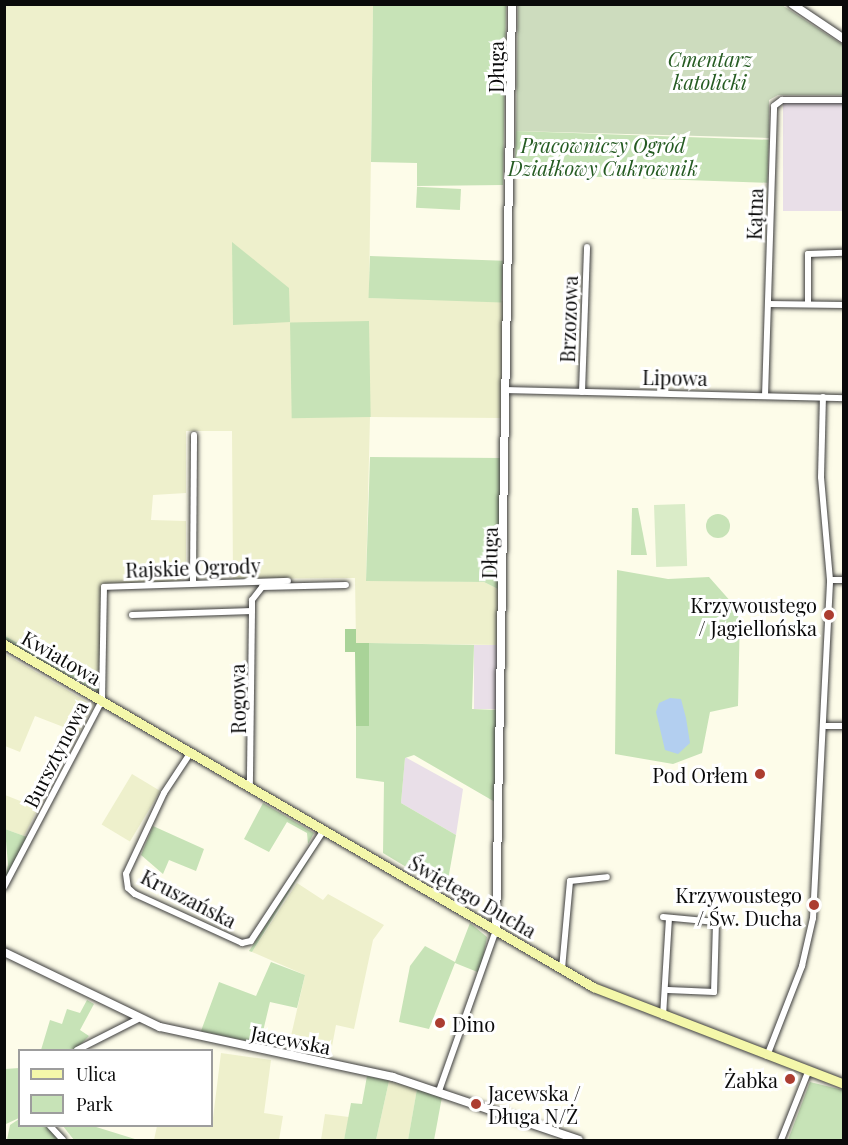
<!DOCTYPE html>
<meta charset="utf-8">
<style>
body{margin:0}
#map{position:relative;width:848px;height:1145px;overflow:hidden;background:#fdfce9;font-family:"Playfair Display",serif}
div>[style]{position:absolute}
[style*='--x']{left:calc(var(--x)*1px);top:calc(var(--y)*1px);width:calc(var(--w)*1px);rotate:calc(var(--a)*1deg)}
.industrial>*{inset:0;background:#e9dfe8;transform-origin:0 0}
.farmland>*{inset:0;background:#eef0cc;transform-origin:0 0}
.green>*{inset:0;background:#c7e3b7;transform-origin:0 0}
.round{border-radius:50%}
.forest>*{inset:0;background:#a9d398}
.cemetery>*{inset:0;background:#cddcbe}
.pitch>*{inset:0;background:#daecc8;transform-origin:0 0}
.water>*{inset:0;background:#b3cff0}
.roads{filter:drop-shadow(0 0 2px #3d3d3d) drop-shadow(0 0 2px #3d3d3d)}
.minor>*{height:6px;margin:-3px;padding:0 3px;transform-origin:3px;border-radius:3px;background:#fff}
.tertiary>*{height:8px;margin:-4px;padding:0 4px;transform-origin:4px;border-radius:4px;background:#fff}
.secondary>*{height:9px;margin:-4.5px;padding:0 4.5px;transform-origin:4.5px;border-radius:4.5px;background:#f4f7aa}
.dots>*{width:16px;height:16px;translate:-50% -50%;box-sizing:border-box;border:3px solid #fff;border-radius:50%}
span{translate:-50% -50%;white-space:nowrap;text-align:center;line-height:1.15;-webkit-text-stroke:6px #fff;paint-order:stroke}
.park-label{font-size:20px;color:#255b22;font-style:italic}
.street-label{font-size:20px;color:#0a0a0a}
.poi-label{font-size:20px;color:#0a0a0a}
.right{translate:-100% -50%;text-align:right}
.left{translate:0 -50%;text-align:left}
.frame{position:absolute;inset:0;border:6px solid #0a0a0a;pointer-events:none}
.legend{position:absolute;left:18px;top:1049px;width:195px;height:78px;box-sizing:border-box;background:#fff;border:2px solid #9d9d9d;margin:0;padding:8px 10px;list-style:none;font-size:18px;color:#0a0a0a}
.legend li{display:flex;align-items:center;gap:12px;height:30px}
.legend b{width:30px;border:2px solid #9d9d9d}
</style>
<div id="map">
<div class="industrial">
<div style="left:843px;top:103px;width:108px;height:60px;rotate:90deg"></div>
<div style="left:474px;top:645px;width:24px;height:64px"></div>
<div style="clip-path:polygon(405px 757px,463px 789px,456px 835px,401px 803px)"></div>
</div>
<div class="farmland">
<div style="clip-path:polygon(5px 5px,373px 5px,369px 298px,503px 301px,501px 418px,370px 417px,366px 580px,484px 582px,498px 589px,498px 645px,356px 643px,355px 578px,233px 579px,232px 431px,186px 431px,186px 493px,153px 495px,151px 520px,186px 521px,186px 575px,178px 582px,102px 584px,102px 689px,5px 636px)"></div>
<div style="clip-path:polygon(5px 654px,89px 703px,79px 733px,35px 716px,20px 752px,5px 746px)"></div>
<div style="left:132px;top:774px;width:33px;height:59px;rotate:31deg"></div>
<div style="clip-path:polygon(5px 795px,38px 808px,24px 836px,5px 829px)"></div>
<div style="clip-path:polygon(297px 883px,323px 900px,328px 894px,384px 925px,373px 940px,354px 1029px,336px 1025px,330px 1057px,288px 1049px,305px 975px,252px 952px)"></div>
<div style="clip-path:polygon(221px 1053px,271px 1060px,264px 1113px,283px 1116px,279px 1140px,138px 1140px,154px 1140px,157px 1126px,212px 1126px)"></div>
<div style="clip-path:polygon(389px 1081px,417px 1089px,408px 1140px,376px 1140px)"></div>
<div style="clip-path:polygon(325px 1114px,349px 1117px,344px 1140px,321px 1140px)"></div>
</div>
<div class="green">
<div style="clip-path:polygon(373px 5px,506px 5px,503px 185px,417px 186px,417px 163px,371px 162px)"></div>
<div style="left:516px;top:131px;width:253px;height:43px;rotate:2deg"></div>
<div style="left:461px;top:189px;width:21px;height:44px;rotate:93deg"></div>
<div style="clip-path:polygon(232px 242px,289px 288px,290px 322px,233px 325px)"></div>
<div style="left:370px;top:256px;width:133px;height:42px;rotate:2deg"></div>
<div style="left:369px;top:321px;width:96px;height:79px;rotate:89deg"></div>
<div style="clip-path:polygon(370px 457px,501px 458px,498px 589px,484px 582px,366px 581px)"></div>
<div style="clip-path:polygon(632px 508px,638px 508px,647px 555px,631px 555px)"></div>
<div class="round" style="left:706px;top:514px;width:24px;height:24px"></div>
<div style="clip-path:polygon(617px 570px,668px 579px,709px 577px,740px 612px,738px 706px,710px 712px,702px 753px,673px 764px,615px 754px)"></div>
<div style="left:5px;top:636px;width:111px;height:4px;rotate:29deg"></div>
<div style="clip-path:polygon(369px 643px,474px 645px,472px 709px,497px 710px,495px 802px,414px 755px,405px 758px,401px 803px,456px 835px,446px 891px,383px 853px,384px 782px,356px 778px,356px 726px,369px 725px)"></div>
<div style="clip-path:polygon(263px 803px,314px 833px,308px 844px,307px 833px,287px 822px,269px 852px,244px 839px)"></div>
<div style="clip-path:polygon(153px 826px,204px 849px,196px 871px,169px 860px,163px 874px,141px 855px)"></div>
<div style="clip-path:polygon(5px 829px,27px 837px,5px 879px,8px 865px)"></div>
<div style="clip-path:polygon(323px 837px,252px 952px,249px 951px)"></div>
<div style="clip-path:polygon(470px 923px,487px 937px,480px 973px,455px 963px,429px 1029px,399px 1022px,410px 966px,425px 946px,455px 962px)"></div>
<div style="clip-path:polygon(271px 962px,305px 975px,297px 1008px,270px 1002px,260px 1044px,201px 1031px,219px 982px,256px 996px)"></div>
<div style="clip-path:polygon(87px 1000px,94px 1004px,80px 1030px,89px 1036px,75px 1050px,41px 1050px,50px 1020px,62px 1024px,67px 1009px,80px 1013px)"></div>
<div style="clip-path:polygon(19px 1068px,19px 1118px,6px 1124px,5px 1069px)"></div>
<div style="clip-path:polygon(367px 1076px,389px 1081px,376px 1140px,344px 1140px,351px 1103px,362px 1104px)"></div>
<div style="clip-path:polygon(810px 1082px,843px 1090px,843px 1140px,788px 1140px)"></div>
<div style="clip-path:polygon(417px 1089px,442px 1097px,434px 1140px,408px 1140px)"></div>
<div style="clip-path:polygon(19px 1119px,20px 1126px,48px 1126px,59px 1140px,7px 1140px,10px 1125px)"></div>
<div style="clip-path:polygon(63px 1126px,93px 1126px,138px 1140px,74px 1140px)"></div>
</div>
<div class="forest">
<div style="clip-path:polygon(345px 629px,356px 629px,356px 643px,369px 643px,369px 726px,356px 726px,355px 652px,345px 652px)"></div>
</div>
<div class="cemetery">
<div style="clip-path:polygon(518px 5px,782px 5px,843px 45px,843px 95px,778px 95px,769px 100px,769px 138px,516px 131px)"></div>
</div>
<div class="pitch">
<div style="left:685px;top:504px;width:62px;height:31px;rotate:88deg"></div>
</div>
<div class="water">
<div style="clip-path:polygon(670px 698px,681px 699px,686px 718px,690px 743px,678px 754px,665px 750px,656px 712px,659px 703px)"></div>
</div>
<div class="roads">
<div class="minor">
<div style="--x:768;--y:304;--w:76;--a:0.8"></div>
<div style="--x:808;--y:304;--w:50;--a:-90"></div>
<div style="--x:808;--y:254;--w:36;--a:-2"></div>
<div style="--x:507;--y:390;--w:337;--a:1.4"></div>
<div style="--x:582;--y:392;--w:145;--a:-88"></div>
<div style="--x:765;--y:396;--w:290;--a:-88.2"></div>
<div style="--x:774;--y:106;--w:10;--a:-37"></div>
<div style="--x:782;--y:100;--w:62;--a:0"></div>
<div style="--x:830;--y:580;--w:14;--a:0"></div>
<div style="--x:193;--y:582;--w:147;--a:-89.6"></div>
<div style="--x:252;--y:611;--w:11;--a:-90"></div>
<div style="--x:252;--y:600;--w:16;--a:-52"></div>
<div style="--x:262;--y:587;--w:84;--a:-1.4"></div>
<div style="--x:132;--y:615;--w:120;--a:-1.9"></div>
<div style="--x:252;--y:611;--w:176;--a:90.7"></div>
<div style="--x:826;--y:726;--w:18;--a:0"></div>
<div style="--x:191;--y:752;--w:49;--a:123.4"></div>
<div style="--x:164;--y:793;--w:89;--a:115.1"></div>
<div style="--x:126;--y:874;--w:14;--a:82"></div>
<div style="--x:128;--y:888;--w:9;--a:41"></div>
<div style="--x:135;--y:894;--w:118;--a:24.6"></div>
<div style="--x:242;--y:943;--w:9;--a:-13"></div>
<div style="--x:251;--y:941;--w:133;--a:-56.7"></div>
<div style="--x:4;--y:887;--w:211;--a:-62.3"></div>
<div style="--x:102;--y:700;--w:113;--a:-89"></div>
<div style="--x:104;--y:587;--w:184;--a:-1.9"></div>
<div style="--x:663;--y:917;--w:53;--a:5.4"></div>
<div style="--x:716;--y:922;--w:70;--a:91.6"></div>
<div style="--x:714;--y:992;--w:46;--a:-177.5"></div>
<div style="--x:562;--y:969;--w:88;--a:-84.8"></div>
<div style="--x:570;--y:881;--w:37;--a:-6"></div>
<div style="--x:663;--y:1016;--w:98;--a:-86.5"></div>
<div style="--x:77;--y:1050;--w:68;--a:-26.9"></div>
<div style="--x:767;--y:1056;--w:97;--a:-68.7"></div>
<div style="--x:802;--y:966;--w:49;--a:-77.1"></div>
<div style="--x:813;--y:918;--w:338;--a:-87.1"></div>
<div style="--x:830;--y:580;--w:103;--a:-95"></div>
<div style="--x:821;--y:477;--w:80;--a:-88.6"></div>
<div style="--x:439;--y:1091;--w:171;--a:-70.5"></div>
<div style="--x:50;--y:1126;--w:19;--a:47"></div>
<div style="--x:781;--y:1140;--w:73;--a:-68.3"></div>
</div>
<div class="tertiary">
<div style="--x:792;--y:4;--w:63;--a:33.9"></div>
<div style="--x:496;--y:930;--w:926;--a:-89.01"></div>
<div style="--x:4;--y:952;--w:173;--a:25.7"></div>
<div style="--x:160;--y:1027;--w:238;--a:12.1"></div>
<div style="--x:393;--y:1077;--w:196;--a:18.7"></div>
</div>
<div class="secondary">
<div style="--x:4;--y:644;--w:682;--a:30.21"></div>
<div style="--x:593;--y:987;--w:269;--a:21.1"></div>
</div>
</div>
<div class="dots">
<div style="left:829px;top:615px;background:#ac3d30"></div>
<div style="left:760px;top:774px;background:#ac3d30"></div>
<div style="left:814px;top:905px;background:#ac3d30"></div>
<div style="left:440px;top:1023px;background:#ac3d30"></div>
<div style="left:790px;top:1079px;background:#ac3d30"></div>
<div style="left:476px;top:1104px;background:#ac3d30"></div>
</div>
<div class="park-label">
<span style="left:710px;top:70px">Cmentarz<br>katolicki</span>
<span style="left:603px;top:156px">Pracowniczy Ogród<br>Działkowy Cukrownik</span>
</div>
<div class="street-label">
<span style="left:495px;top:67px;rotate:-90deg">Długa</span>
<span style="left:754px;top:214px;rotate:-88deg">Kątna</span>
<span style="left:568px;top:319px;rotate:-88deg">Brzozowa</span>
<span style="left:675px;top:377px;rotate:1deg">Lipowa</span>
<span style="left:489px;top:553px;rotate:-89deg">Długa</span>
<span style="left:193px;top:567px;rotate:-2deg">Rajskie Ogrody</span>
<span style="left:62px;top:657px;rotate:30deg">Kwiatowa</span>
<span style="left:237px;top:699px;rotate:-91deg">Rogowa</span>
<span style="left:55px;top:754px;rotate:-63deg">Bursztynowa</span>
<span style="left:473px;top:896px;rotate:30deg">Świętego Ducha</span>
<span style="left:189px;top:898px;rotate:27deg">Kruszańska</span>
<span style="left:291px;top:1039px;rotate:11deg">Jacewska</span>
</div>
<div class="poi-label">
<span class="right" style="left:817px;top:616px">Krzywoustego<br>/ Jagiellońska</span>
<span class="right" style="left:748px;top:774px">Pod Orłem</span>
<span class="right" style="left:802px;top:906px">Krzywoustego<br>/ Św. Ducha</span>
<span class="left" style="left:452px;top:1023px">Dino</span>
<span class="right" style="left:778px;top:1079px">Żabka</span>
<span class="left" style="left:488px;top:1104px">Jacewska /<br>Długa N/Ż</span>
</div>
<div class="frame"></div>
<ul class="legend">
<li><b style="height:8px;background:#f4f7aa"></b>Ulica</li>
<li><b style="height:16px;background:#c7e3b7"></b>Park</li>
</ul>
</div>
